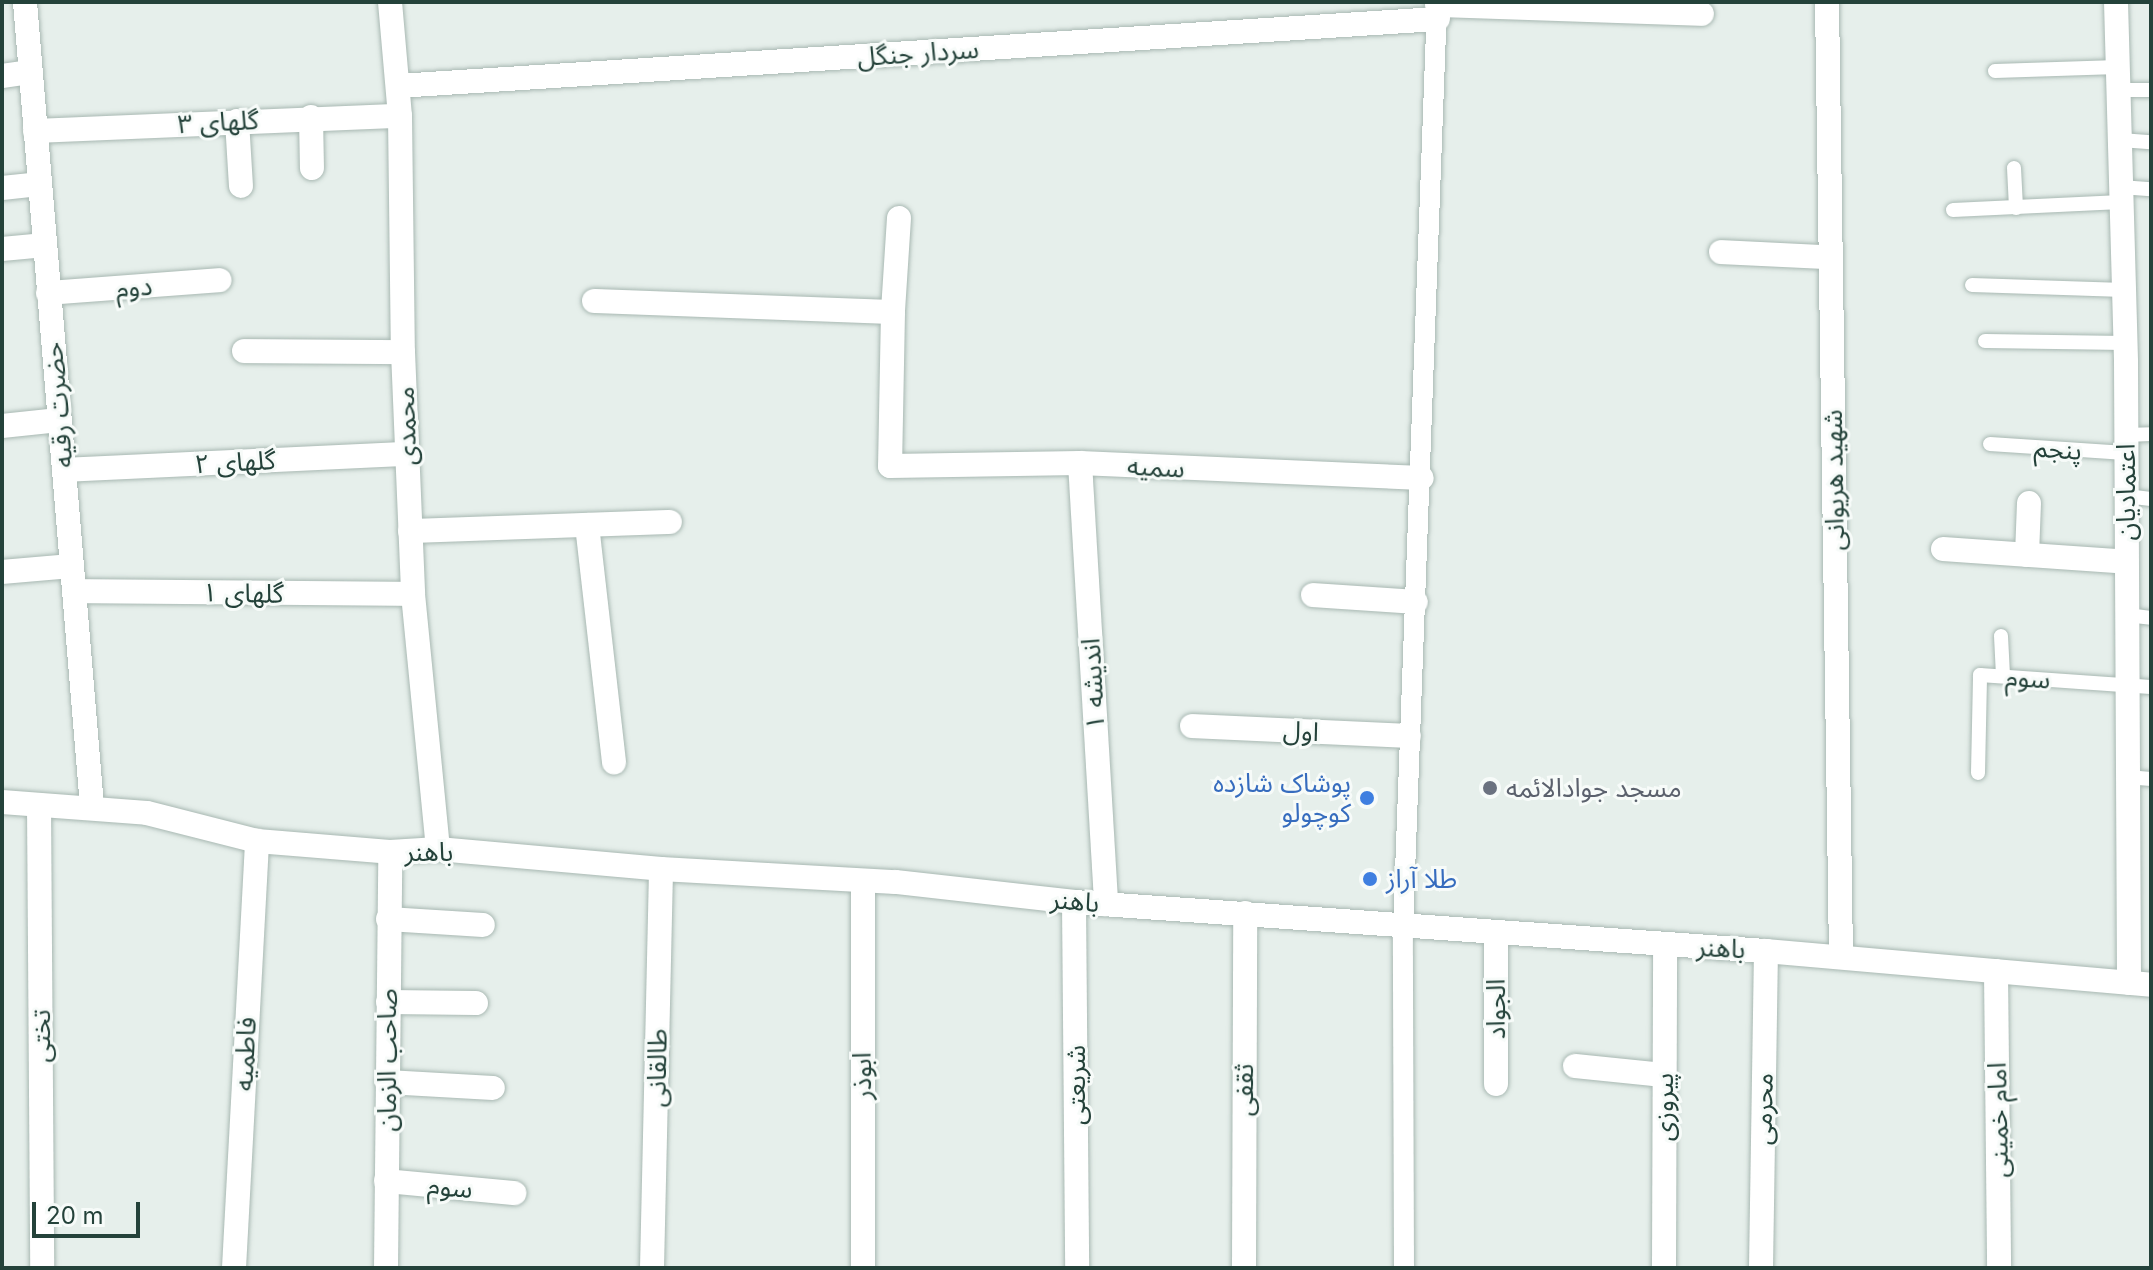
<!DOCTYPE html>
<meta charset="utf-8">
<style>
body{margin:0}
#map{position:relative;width:2153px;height:1270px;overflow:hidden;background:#e6efeb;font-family:Inter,"Noto Sans Arabic",sans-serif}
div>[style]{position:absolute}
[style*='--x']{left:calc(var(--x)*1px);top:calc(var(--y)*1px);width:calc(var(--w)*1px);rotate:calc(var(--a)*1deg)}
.roads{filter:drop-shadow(0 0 2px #a8b8b2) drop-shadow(0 0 2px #a8b8b2)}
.service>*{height:14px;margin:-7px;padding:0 7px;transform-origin:7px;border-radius:7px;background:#fff}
.pedestrian>*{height:20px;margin:-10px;padding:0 10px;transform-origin:10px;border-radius:10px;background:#fff}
.minor>*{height:24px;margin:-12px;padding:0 12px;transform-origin:12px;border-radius:12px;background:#fff}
.tertiary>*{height:24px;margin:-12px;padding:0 12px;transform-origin:12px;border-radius:12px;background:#fff}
.dots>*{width:22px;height:22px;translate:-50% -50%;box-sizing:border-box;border:4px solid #f7fbf9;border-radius:50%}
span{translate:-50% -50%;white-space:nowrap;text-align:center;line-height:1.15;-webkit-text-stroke:6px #f7fbf9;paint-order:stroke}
.street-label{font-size:26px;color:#24423a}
.shop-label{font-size:26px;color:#366cbe}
.right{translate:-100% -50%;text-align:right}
.left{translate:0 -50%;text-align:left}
.worship-label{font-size:26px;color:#5b616d}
.frame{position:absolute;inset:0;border:4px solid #24423a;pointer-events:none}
.scale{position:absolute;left:32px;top:1202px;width:108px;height:36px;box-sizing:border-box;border:4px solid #24423a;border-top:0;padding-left:10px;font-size:24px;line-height:28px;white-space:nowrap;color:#24423a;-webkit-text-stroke:6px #f7fbf9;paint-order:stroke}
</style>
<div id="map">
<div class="roads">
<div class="service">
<div style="--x:1995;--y:71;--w:123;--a:-1.9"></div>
<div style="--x:2118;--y:90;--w:33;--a:0"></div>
<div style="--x:2120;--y:140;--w:31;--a:4"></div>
<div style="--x:2014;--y:168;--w:40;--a:87.1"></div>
<div style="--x:2120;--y:187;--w:31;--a:4"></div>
<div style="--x:1953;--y:210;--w:168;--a:-2.7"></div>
<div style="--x:1972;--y:285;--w:152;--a:1.9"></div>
<div style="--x:1985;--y:341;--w:140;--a:0.8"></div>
<div style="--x:2126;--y:435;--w:25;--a:-2"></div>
<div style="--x:1990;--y:444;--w:136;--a:3.8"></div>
<div style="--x:2126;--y:496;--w:25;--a:7"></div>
<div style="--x:2127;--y:615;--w:24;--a:7"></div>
<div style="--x:2001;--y:636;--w:40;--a:87.1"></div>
<div style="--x:1978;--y:773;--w:98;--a:-88.8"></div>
<div style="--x:1980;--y:675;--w:171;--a:4"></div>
<div style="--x:2127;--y:777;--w:24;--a:5"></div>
</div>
<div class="pedestrian">
<div style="--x:1404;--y:1268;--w:341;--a:-90.2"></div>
<div style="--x:1403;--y:927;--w:923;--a:-87.89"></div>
</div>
<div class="minor">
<div style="--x:25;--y:2;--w:808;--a:85.24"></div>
<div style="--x:390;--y:2;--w:114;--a:85"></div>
<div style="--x:400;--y:116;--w:236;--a:89.3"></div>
<div style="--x:403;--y:352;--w:242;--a:87.6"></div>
<div style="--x:413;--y:594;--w:256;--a:84.4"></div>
<div style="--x:1827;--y:2;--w:955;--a:89.16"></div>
<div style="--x:2116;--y:2;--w:360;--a:88.4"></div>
<div style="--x:2126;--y:362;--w:621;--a:89.72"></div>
<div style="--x:1437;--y:5;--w:265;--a:1.9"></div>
<div style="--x:2;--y:76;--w:29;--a:-8"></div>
<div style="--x:398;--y:86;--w:1042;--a:-3.69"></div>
<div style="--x:311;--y:117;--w:51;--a:88.9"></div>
<div style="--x:237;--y:121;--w:65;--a:86.5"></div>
<div style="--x:35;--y:131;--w:365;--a:-2.4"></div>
<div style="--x:2;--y:188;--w:37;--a:-6"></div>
<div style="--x:899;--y:218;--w:94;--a:93.7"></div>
<div style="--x:893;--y:312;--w:154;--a:91.1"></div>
<div style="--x:890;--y:466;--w:190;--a:-0.9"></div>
<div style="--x:1080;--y:463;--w:342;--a:2.5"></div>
<div style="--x:2;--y:249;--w:43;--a:-5.3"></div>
<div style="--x:1721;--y:252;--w:103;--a:2.8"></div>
<div style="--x:48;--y:293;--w:172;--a:-4.3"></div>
<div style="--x:594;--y:301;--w:299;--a:2.1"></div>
<div style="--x:244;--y:351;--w:159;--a:0.4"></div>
<div style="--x:2;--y:426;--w:57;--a:-6"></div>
<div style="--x:1080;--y:463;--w:442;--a:86.6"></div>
<div style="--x:64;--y:470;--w:343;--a:-2.7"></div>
<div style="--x:587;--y:525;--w:239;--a:83.5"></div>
<div style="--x:410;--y:531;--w:260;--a:-2"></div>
<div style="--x:1943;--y:549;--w:184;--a:4"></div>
<div style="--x:2027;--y:555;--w:52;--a:-87.8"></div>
<div style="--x:2;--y:572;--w:69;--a:-5"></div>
<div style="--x:74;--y:591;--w:339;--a:0.5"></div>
<div style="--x:1313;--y:595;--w:103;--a:3.9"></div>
<div style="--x:1192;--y:726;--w:217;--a:2.6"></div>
<div style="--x:39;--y:805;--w:463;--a:89.6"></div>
<div style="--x:863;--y:883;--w:385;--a:90"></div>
<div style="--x:1074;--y:902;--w:366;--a:89.5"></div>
<div style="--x:388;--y:919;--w:95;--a:3.6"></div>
<div style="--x:1496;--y:934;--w:150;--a:90"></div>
<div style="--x:1996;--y:971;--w:297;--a:89.4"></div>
<div style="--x:388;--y:1002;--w:88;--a:0.7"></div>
<div style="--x:1575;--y:1066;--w:89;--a:5.8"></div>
<div style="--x:387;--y:1082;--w:106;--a:3.2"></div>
<div style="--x:386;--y:1181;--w:129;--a:5.4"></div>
<div style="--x:234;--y:1268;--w:428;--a:-86.9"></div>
<div style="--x:386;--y:1268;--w:416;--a:-89.4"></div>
<div style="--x:652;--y:1268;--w:399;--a:-88.7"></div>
<div style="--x:1244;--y:1268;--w:355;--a:-89.8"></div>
<div style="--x:1664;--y:1268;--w:323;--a:-89.8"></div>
<div style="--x:1761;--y:1268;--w:317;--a:-89.1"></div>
</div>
<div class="tertiary">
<div style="--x:2;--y:802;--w:145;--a:4.3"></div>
<div style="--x:147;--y:813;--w:114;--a:14.3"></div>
<div style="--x:257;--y:841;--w:133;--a:4.7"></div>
<div style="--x:390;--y:852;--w:48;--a:-3.6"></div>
<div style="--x:438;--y:849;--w:224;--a:5.1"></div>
<div style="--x:661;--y:869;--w:235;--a:3.2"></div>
<div style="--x:896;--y:882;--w:179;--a:6.4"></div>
<div style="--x:1074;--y:902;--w:694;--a:4.05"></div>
<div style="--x:1766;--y:951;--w:386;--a:5"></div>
</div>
</div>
<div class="dots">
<div style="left:1490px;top:788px;background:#6b7280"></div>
<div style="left:1367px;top:798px;background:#3f7fe0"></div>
<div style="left:1370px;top:879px;background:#3f7fe0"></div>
</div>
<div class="street-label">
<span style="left:918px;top:53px;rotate:-4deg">سردار جنگل</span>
<span style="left:218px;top:122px;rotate:-3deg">گلهای ۳</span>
<span style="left:134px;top:287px;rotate:-4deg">دوم</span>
<span style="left:58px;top:405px;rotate:-95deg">حضرت رقیه</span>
<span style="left:406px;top:426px;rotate:-92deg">محمدی</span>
<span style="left:2058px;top:449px;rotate:4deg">پنجم</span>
<span style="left:235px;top:462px;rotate:-3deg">گلهای ۲</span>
<span style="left:1156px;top:467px;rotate:3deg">سمیه</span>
<span style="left:1834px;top:480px;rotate:-91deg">شهید هریوانی</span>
<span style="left:2126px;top:492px;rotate:-90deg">اعتمادیان</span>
<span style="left:243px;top:593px;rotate:1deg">گلهای ۱</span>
<span style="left:2028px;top:678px;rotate:4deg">سوم</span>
<span style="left:1093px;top:684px;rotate:-93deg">اندیشه ۱</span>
<span style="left:1301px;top:731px;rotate:3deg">اول</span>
<span style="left:429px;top:852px">باهنر</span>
<span style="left:1075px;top:901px;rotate:5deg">باهنر</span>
<span style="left:1721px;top:948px;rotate:3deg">باهنر</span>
<span style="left:1496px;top:1009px;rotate:-90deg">الجواد</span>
<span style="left:41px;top:1036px;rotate:-90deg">تختی</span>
<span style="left:245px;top:1054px;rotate:-87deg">فاطمیه</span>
<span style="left:387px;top:1060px;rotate:-90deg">صاحب الزمان</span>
<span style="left:657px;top:1068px;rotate:-89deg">طالقانی</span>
<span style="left:862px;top:1076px;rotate:-90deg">ابوذر</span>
<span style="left:1076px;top:1085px;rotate:-90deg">شریعتی</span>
<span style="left:1244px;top:1090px;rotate:-90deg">ثقفی</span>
<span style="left:1664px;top:1107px;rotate:-90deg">پیروزی</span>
<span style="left:1763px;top:1109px;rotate:-89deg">محرمی</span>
<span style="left:1998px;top:1120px;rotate:-91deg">امام خمینی</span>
<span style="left:450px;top:1187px;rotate:5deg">سوم</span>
</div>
<div class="shop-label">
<span class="right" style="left:1351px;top:798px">پوشاک شازده<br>کوچولو</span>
<span class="left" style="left:1386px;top:879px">طلا آراز</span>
</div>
<div class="worship-label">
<span class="left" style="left:1506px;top:788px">مسجد جوادالائمه</span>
</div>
<div class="frame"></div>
<div class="scale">20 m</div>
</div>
